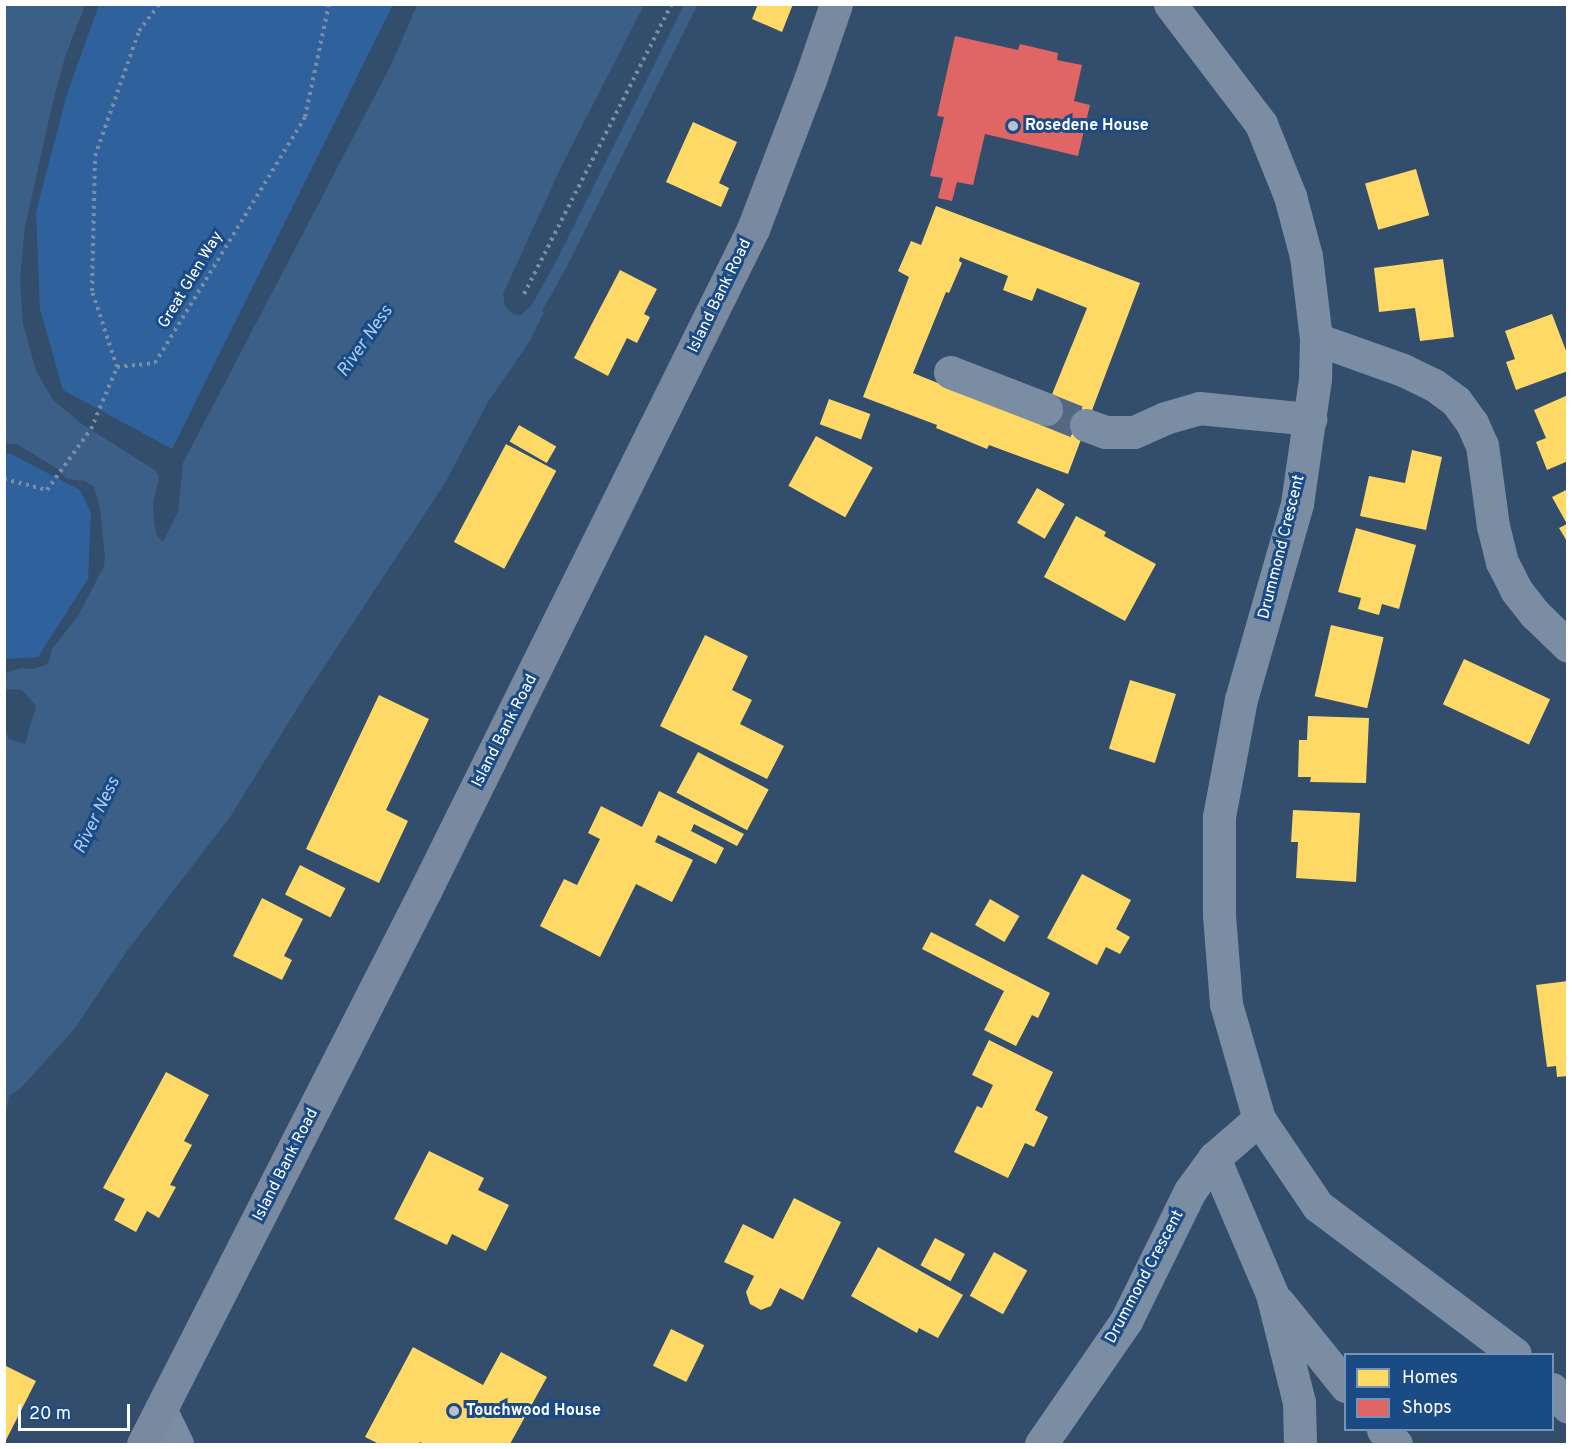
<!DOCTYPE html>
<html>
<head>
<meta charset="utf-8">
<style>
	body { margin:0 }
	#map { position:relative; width:1572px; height:1449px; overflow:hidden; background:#334d6d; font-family:Overpass,sans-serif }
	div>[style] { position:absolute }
	.green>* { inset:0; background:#2f629c }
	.water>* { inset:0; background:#3c5f88 }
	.homes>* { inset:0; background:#ffd966; transform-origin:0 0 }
	.shops>* { inset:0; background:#e06666 }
	.stream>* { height:12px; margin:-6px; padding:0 6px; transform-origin:6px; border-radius:6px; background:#3c5f88 }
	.minor-tunnel>* { height:33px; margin-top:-16.5px; transform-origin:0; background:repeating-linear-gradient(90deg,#526883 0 33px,transparent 0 49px) }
	.path>* { height:4px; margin-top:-2px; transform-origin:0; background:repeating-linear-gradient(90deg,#7a8da3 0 3px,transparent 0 7.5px) }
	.minor>* { height:33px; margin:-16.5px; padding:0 16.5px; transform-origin:16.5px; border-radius:16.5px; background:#7a8da3 }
	.major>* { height:33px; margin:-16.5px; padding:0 16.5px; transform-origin:16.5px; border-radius:16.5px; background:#7989a0 }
	.dots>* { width:16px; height:16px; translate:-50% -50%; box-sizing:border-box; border:3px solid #1b4b85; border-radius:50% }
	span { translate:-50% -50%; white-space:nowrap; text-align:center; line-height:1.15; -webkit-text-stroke:6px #1b4b85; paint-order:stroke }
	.poi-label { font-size:16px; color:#fff; font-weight:700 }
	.left { translate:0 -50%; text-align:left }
	.street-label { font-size:16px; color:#fff }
	.water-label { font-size:18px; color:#adcef3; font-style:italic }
	.frame { position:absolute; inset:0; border:6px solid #fff; pointer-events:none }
	.legend { position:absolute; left:1344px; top:1353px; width:210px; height:78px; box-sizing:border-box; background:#1b4b85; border:2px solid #7693b6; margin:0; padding:8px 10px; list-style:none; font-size:18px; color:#fff }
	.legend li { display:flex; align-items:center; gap:12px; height:30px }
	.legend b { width:30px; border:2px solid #7693b6 }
	.scale { position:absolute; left:18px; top:1404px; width:112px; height:27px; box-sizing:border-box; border:3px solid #fff; border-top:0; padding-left:8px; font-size:18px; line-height:21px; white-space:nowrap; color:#fff; -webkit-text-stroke:4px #1b4b85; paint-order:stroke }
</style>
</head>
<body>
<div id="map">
	<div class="green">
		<div style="clip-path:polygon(99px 5px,393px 5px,172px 449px,63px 390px,40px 309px,36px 212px,67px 94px)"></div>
		<div style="clip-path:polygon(9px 453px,80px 490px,91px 513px,88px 579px,38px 657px,5px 659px,4px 455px)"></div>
	</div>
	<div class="water">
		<div style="clip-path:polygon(5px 4px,85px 5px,65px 57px,51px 110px,25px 227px,20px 279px,23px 324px,36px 371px,53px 400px,82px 424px,156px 471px,159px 477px,153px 504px,154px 524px,157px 536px,163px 542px,178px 512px,183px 463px,390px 67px,417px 5px,644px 5px,562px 165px,503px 294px,505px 306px,513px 314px,521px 315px,532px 305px,544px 312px,530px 341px,488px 402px,445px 483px,303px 699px,230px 817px,127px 951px,75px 1028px,21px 1088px,9px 1096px,5px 1118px,5px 729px,9px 739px,25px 744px,36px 706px,22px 690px,5px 689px,5px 673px,21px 668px,34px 669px,48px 664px,52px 649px,78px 616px,104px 566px,105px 557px,100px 509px,94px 487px,85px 481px,67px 479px,56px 468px,17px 444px,5px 444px)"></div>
	</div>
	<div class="homes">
		<div style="clip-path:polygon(758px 4px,793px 4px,782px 32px,752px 19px)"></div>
		<div style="clip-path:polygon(693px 122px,737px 142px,719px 183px,729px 188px,721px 207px,666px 182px)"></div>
		<div style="left:1416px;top:169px;width:48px;height:53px;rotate:74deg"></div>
		<div style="clip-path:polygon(evenodd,936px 206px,1140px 283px,1068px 474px,989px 445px,987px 449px,936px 428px,937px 425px,863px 397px,909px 277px,898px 271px,911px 241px,921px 245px,936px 206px,960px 257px,1008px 276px,1003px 290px,1032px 301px,1037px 288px,1087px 308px,1040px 424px,913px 373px,946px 292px,949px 293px,962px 263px,959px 261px,960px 257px)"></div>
		<div style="clip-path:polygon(1443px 259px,1454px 337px,1420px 341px,1415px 308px,1379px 312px,1374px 268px)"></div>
		<div style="clip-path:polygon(620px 270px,657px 289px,644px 314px,650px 317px,637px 343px,627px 338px,608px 376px,574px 358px)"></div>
		<div style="clip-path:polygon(1552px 314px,1568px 356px,1568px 371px,1516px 390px,1506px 362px,1515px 359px,1505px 331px)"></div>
		<div style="clip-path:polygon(1568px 395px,1568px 461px,1547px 470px,1536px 442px,1546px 438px,1534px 410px)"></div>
		<div style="left:829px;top:399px;width:44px;height:27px;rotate:20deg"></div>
		<div style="left:519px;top:425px;width:43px;height:19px;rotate:30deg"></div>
		<div style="left:816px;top:436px;width:65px;height:57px;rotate:29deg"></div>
		<div style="left:506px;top:444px;width:57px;height:111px;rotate:28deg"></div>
		<div style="clip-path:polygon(1412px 450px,1442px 457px,1426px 530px,1360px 516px,1369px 476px,1405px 483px)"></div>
		<div style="left:1037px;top:488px;width:32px;height:40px;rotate:30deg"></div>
		<div style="clip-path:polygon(1568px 489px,1568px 543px,1559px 528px,1567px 524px,1552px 497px)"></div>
		<div style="clip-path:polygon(1076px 516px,1106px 532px,1104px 536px,1156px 564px,1125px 621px,1044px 577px)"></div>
		<div style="clip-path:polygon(1356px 528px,1416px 545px,1399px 609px,1382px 604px,1379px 615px,1358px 609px,1361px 598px,1338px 592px)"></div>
		<div style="left:1331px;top:625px;width:54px;height:73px;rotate:13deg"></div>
		<div style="clip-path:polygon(705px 635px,748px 656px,732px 690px,752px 700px,740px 724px,784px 746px,767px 779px,660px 726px)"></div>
		<div style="left:1464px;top:659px;width:95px;height:50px;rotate:25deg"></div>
		<div style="left:1130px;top:680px;width:48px;height:72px;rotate:17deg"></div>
		<div style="clip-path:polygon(379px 695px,429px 719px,386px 810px,408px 821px,379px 883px,306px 849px)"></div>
		<div style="clip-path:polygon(1308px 716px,1369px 718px,1366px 783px,1310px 782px,1311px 777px,1298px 777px,1299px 740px,1307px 740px)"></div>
		<div style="left:698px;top:752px;width:80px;height:46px;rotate:28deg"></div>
		<div style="clip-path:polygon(659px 791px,744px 834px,737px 846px,694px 824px,691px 831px,724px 848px,716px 864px,658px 835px,655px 842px,693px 860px,672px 902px,636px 884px,600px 957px,540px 926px,564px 879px,577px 885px,600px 839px,588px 833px,601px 806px,642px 827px)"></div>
		<div style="clip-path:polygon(1293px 810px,1360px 813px,1356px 882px,1296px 878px,1298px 842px,1291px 842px)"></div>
		<div style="left:300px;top:865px;width:51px;height:33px;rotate:27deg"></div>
		<div style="clip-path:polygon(1082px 874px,1131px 900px,1116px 929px,1130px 937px,1120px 954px,1106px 947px,1097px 965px,1047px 938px)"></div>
		<div style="clip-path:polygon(262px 898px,303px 919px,284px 956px,292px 960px,282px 980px,233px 956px)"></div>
		<div style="left:990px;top:899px;width:34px;height:30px;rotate:30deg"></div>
		<div style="clip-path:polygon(931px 932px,1050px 993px,1038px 1018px,1032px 1015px,1016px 1046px,984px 1030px,1004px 991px,922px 949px)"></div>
		<div style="clip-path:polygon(1568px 981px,1568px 1076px,1557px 1077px,1556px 1066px,1547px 1067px,1536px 985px)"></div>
		<div style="clip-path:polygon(989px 1040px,1053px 1072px,1035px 1110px,1048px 1117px,1034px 1147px,1025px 1143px,1008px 1178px,954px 1152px,977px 1106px,982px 1108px,993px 1085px,972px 1075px)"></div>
		<div style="clip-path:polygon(166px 1072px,209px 1095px,184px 1141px,192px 1145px,170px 1185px,176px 1187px,159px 1218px,147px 1211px,136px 1232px,114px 1220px,125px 1199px,103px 1188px)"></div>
		<div style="clip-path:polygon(429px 1151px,484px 1178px,478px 1190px,509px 1205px,486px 1251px,452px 1234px,447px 1245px,394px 1219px)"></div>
		<div style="clip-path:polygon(794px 1198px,841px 1222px,803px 1300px,780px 1288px,771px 1306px,761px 1310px,750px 1304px,746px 1292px,754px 1276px,724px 1262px,743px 1224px,773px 1239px)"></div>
		<div style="left:935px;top:1238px;width:34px;height:31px;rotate:28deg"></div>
		<div style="clip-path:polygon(878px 1247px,963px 1295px,938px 1338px,919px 1328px,917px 1333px,851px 1296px)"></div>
		<div style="left:994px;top:1252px;width:38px;height:50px;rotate:29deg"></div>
		<div style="left:671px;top:1329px;width:37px;height:41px;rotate:26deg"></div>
		<div style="clip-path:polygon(413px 1347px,483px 1385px,501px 1352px,547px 1377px,510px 1444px,424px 1444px,420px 1442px,419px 1444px,379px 1444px,365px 1437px)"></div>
		<div style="clip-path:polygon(4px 1365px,36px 1381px,4px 1444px)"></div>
	</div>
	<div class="shops">
		<div style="clip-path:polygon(955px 36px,1018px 50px,1020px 44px,1058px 53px,1057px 60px,1082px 65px,1074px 101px,1090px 105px,1078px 156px,985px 134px,973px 185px,957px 182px,952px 201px,938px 198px,943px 178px,930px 176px,944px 117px,937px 116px)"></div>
	</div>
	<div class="stream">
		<div style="left:529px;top:322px;width:65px;rotate:-60.7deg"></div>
		<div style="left:561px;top:265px;width:292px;rotate:-63.5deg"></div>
	</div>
	<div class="minor-tunnel">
		<div style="left:1046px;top:409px;width:43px;rotate:21.8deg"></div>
	</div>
	<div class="path">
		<div style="left:524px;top:294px;width:326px;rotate:-63deg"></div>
		<div style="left:117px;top:367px;width:80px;rotate:-108.2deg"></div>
		<div style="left:92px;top:291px;width:135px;rotate:-88.7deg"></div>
		<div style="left:95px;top:156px;width:133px;rotate:-70.6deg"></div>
		<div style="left:139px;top:31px;width:34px;rotate:-53deg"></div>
		<div style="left:4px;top:479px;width:44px;rotate:14.3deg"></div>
		<div style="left:47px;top:490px;width:75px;rotate:-54.2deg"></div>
		<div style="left:91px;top:429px;width:67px;rotate:-67.2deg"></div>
		<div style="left:117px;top:367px;width:38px;rotate:-6deg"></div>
		<div style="left:155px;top:363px;width:288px;rotate:-58.6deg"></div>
		<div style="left:305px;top:117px;width:116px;rotate:-78deg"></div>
	</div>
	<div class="minor">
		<div style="left:1170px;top:4px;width:151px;rotate:52.8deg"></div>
		<div style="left:1261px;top:124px;width:78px;rotate:68.1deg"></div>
		<div style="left:1290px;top:196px;width:62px;rotate:75.1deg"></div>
		<div style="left:1306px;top:256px;width:84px;rotate:83.1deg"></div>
		<div style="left:1316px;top:339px;width:40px;rotate:91.4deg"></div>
		<div style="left:1315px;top:379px;width:126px;rotate:98.2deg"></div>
		<div style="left:1297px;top:504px;width:203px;rotate:106deg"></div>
		<div style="left:1241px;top:699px;width:119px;rotate:100.6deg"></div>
		<div style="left:1219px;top:816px;width:99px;rotate:90deg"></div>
		<div style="left:1219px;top:915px;width:89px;rotate:85.5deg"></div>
		<div style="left:1226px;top:1004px;width:120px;rotate:74deg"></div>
		<div style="left:1259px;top:1119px;width:105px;rotate:55.9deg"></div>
		<div style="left:1318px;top:1206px;width:246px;rotate:36.9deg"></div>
		<div style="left:1316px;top:339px;width:92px;rotate:19.6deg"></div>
		<div style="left:1403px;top:370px;width:34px;rotate:26deg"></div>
		<div style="left:1434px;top:385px;width:27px;rotate:36deg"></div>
		<div style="left:1456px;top:401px;width:27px;rotate:54deg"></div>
		<div style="left:1472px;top:423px;width:24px;rotate:66deg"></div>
		<div style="left:1482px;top:445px;width:82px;rotate:82.3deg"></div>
		<div style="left:1493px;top:526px;width:37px;rotate:76deg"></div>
		<div style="left:1502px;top:562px;width:31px;rotate:63deg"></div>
		<div style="left:1516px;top:590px;width:31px;rotate:52deg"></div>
		<div style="left:1535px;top:614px;width:46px;rotate:44.1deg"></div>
		<div style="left:950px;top:372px;width:103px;rotate:21.1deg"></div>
		<div style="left:1086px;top:425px;width:20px;rotate:20deg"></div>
		<div style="left:1105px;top:432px;width:29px"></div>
		<div style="left:1134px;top:432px;width:34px;rotate:-24deg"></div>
		<div style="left:1165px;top:418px;width:35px;rotate:-16deg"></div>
		<div style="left:1199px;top:408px;width:112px;rotate:5.7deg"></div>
		<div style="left:1214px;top:1158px;width:148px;rotate:66.9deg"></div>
		<div style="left:1272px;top:1294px;width:111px;rotate:76deg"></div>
		<div style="left:1299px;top:1402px;width:42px;rotate:88.6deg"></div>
		<div style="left:1279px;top:1303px;width:107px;rotate:51.1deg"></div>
		<div style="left:1552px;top:1389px;width:24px;rotate:48deg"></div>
		<div style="left:161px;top:1411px;width:37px;rotate:64deg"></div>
		<div style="left:1383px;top:1430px;width:19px;rotate:47deg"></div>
		<div style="left:1041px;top:1444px;width:150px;rotate:-55.4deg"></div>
		<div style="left:1126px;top:1321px;width:145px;rotate:-63.8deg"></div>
		<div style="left:1190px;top:1191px;width:41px;rotate:-54deg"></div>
		<div style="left:1214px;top:1158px;width:60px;rotate:-40.9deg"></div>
	</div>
	<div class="major">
		<div style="left:143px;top:1444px;width:623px;rotate:-62.98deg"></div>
		<div style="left:426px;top:889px;width:737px;rotate:-63.64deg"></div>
		<div style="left:753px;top:229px;width:160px;rotate:-69.1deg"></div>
		<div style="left:810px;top:80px;width:80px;rotate:-71.1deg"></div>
	</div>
	<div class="dots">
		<div style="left:1013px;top:126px;background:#b8c1cc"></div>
		<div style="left:454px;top:1411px;background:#b8c1cc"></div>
	</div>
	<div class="poi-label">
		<span class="left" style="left:1025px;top:126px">Rosedene House</span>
		<span class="left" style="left:466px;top:1411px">Touchwood House</span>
	</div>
	<div class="street-label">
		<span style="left:191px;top:280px;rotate:-59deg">Great Glen Way</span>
		<span style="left:720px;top:296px;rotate:-64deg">Island Bank Road</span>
		<span style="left:1282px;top:547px;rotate:-76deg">Drummond Crescent</span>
		<span style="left:505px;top:731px;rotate:-63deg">Island Bank Road</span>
		<span style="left:286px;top:1165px;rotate:-63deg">Island Bank Road</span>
		<span style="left:1145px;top:1277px;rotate:-62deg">Drummond Crescent</span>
	</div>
	<div class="water-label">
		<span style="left:366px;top:342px;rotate:-55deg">River Ness</span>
		<span style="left:98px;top:816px;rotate:-64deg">River Ness</span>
	</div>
	<div class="frame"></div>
	<ul class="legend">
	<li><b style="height:16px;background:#ffd966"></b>Homes</li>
	<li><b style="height:16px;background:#e06666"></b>Shops</li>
	</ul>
	<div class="scale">20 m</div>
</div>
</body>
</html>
